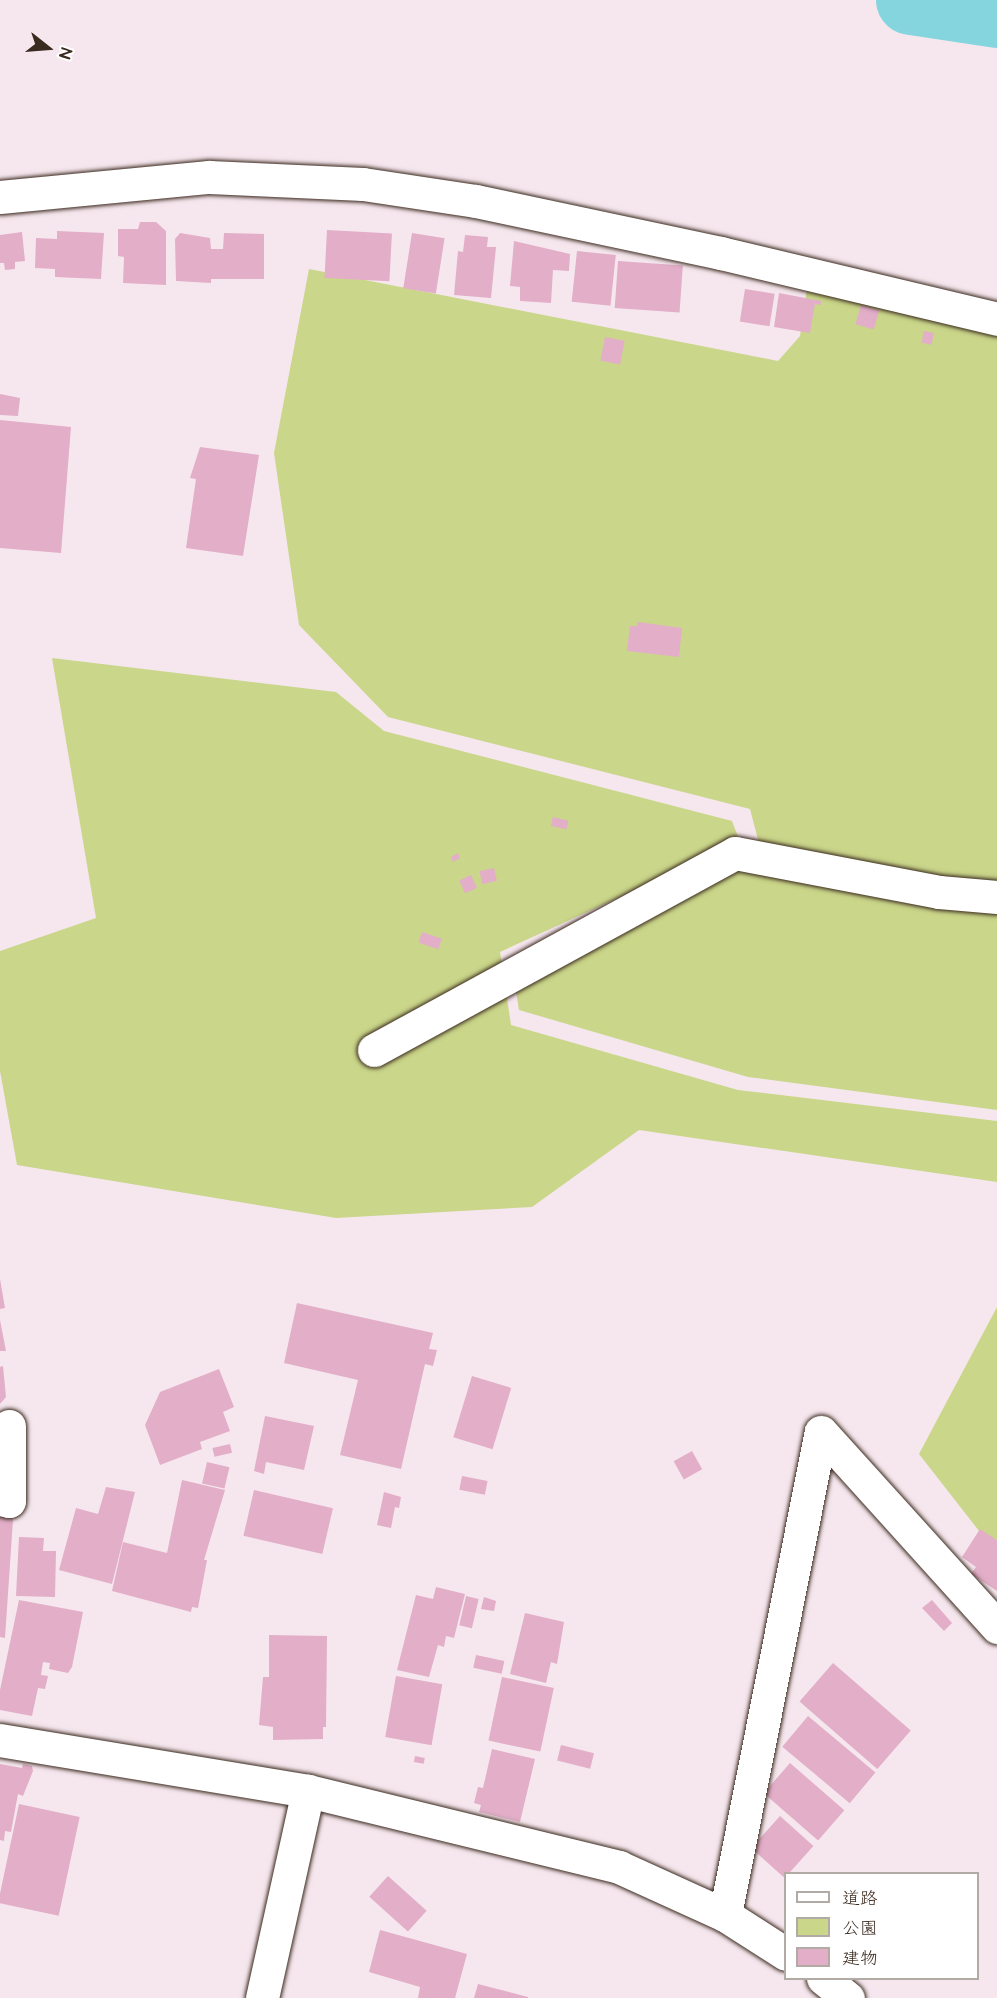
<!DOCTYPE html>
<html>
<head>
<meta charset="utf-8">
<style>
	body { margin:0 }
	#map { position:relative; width:997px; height:1998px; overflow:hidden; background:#f6e7ee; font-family:"Architects Daughter","Klee One",sans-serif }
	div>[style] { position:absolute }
	.green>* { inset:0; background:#cad68a }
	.river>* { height:70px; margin:-35px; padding:0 35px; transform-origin:35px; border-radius:35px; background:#84d5dd }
	.building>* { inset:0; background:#e2aec8; transform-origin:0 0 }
	.roads { filter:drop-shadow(0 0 2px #3b2a1e) drop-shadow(0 0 2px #3b2a1e) }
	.street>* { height:33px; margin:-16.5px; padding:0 16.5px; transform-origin:16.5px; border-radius:16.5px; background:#fff }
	span { translate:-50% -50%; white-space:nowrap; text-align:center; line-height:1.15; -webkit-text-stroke:4.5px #fff; paint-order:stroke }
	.legend { position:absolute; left:784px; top:1872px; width:195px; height:108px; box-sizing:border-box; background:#fff; border:2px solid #b1aaa5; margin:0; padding:8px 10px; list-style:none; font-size:18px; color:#3b2a1e }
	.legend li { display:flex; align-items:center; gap:12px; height:30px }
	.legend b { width:30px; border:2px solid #b1aaa5 }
	.north { position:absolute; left:18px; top:18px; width:60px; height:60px; -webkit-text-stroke:4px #fff; paint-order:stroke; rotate:107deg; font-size:16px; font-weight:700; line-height:24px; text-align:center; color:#3b2a1e }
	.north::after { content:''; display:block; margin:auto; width:21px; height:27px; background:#3b2a1e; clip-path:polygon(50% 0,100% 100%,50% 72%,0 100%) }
</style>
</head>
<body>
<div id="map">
	<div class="green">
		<div style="clip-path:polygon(309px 269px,778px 361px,800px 336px,807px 288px,997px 335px,997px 1110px,748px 1077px,519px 1010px,512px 967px,761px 851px,750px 809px,388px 717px,299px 625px,274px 453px)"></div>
		<div style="clip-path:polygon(52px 658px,336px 692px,384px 731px,732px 821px,740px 842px,500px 952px,511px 1025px,738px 1090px,997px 1121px,997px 1182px,639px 1130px,532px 1207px,336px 1218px,17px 1165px,0 1071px,0 951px,96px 918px)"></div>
		<div style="clip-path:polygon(997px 1307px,997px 1554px,919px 1454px)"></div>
	</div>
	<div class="river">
		<div style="left:911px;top:0;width:87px;rotate:8.6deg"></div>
	</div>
	<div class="building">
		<div style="clip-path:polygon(140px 222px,156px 222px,166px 231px,166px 285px,123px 283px,124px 257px,118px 256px,118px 229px,138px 229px)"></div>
		<div style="left:327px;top:230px;width:65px;height:48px;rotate:3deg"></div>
		<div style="clip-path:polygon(57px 231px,104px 233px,101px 279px,55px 277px,55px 269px,35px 268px,36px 238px,57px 239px)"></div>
		<div style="clip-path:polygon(22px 232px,25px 261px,15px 262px,15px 269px,5px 270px,4px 263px,0 263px,0 235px)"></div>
		<div style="clip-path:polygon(180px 233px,210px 238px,211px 249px,223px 249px,224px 233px,264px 234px,264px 279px,211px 279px,211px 283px,176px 281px,175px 239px)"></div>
		<div style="left:412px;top:233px;width:33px;height:56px;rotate:9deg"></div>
		<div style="clip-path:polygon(465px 235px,488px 237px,487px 247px,496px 247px,491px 298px,454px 295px,458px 251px,463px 252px)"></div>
		<div style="clip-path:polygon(514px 241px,570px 254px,569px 271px,553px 270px,551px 303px,520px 301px,520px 287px,510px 286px)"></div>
		<div style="left:577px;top:251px;width:39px;height:51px;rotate:6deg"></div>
		<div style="left:618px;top:261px;width:65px;height:47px;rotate:4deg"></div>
		<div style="left:745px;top:289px;width:30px;height:33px;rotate:9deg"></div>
		<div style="clip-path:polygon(779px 293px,821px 301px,821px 305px,815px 304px,810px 333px,774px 327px)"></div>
		<div style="left:861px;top:305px;width:19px;height:20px;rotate:16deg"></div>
		<div style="left:924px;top:331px;width:10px;height:12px;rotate:11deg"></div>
		<div style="left:605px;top:337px;width:20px;height:24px;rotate:11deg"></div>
		<div style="clip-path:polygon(0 394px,20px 398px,18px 416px,0 415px)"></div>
		<div style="clip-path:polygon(0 420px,71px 427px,61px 553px,0 548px)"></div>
		<div style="clip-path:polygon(200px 447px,259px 455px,243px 556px,186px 548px,196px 479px,190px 478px)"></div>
		<div style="clip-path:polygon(638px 622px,682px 628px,679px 657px,627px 651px,630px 626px,637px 626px)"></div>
		<div style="left:553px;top:817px;width:16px;height:9px;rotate:14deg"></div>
		<div style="clip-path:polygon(458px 853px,460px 858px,453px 862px,451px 857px)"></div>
		<div style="left:494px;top:868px;width:13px;height:15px;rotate:77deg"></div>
		<div style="left:471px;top:875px;width:14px;height:13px;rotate:65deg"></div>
		<div style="left:422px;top:932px;width:21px;height:11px;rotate:19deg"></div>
		<div style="clip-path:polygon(0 1279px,5px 1308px,0 1309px)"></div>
		<div style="clip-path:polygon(297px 1303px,433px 1333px,429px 1349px,437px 1350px,433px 1366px,425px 1364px,401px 1469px,340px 1455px,358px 1380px,284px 1363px)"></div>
		<div style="clip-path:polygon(0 1320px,6px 1351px,0 1351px)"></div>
		<div style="clip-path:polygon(3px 1366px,6px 1397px,0 1404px,0 1367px)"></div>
		<div style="clip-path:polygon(219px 1369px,234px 1407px,223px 1412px,230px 1431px,200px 1442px,202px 1449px,160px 1465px,145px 1425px,160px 1392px)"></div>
		<div style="left:472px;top:1376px;width:41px;height:64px;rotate:17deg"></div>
		<div style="clip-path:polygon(265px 1416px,314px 1426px,304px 1470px,266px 1462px,264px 1474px,254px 1471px)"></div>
		<div style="left:230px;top:1444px;width:9px;height:18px;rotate:77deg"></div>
		<div style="left:692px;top:1451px;width:21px;height:21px;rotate:61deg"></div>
		<div style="left:207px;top:1462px;width:23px;height:22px;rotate:13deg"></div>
		<div style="left:462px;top:1476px;width:26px;height:14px;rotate:11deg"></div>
		<div style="clip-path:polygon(182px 1480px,225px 1490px,204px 1560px,207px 1560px,198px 1608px,192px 1607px,191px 1612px,112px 1591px,123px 1542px,167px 1553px)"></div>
		<div style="clip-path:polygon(106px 1487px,135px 1492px,112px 1584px,59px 1570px,76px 1508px,98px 1514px)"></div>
		<div style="left:254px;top:1490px;width:81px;height:47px;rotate:13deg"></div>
		<div style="clip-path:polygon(384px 1492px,401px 1497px,399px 1508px,395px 1507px,391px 1528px,377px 1525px)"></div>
		<div style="clip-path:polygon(0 1504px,14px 1505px,5px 1638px,0 1637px)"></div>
		<div style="clip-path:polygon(980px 1529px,997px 1540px,997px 1591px,971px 1574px,976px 1567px,962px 1557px)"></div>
		<div style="clip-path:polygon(19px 1537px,44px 1538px,43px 1551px,56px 1551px,55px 1597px,16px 1596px)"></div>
		<div style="clip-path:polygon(436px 1587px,465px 1594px,454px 1638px,446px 1636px,444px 1647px,438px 1645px,429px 1677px,397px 1670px,416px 1595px,433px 1599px)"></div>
		<div style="left:466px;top:1596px;width:13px;height:30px;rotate:13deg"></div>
		<div style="clip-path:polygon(484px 1597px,496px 1601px,494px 1611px,481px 1609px)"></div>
		<div style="clip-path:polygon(19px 1600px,83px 1612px,72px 1667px,68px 1673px,49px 1669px,50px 1663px,43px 1662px,41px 1675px,48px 1676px,45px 1689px,38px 1688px,32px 1716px,0 1710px,0 1690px)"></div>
		<div style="clip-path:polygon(932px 1600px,952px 1623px,944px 1631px,922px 1608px)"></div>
		<div style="clip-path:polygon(525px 1613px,564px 1622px,557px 1664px,551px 1662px,546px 1683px,510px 1674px)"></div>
		<div style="clip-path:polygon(269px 1635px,327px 1636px,326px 1727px,323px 1727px,323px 1739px,273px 1740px,273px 1727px,259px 1725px,263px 1677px,269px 1677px)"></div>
		<div style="left:476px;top:1655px;width:29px;height:13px;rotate:12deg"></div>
		<div style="left:833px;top:1663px;width:103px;height:51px;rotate:41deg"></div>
		<div style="left:396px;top:1676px;width:47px;height:62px;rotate:10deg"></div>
		<div style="left:502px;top:1677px;width:53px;height:65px;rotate:12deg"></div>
		<div style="left:808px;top:1716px;width:88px;height:40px;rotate:40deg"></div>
		<div style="left:561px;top:1745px;width:34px;height:16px;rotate:14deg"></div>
		<div style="clip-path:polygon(492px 1749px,535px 1759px,520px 1822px,479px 1812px,481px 1805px,474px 1803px,478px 1787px,483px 1788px)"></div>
		<div style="left:415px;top:1756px;width:10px;height:6px;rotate:11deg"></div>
		<div style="left:790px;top:1763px;width:72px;height:40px;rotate:41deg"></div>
		<div style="clip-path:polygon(0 1764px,22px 1768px,23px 1764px,32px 1766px,33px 1771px,23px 1796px,18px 1794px,11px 1832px,5px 1831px,4px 1841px,0 1840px)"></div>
		<div style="left:19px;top:1804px;width:62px;height:101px;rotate:12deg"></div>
		<div style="left:780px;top:1816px;width:45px;height:43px;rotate:42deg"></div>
		<div style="left:388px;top:1876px;width:52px;height:28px;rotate:42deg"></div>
		<div style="clip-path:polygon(380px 1930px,467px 1954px,455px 1998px,418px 1998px,420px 1987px,369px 1972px)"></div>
		<div style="clip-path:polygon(478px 1984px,528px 1997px,528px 1998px,474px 1998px)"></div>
	</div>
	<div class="roads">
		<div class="street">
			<div style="left:0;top:197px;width:210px;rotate:-5.5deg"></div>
			<div style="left:209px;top:177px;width:154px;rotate:2.6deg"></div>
			<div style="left:363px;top:184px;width:114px;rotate:8.6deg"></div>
			<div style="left:476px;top:201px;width:250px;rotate:12deg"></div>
			<div style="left:721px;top:253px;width:284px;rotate:13.4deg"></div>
			<div style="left:374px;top:1050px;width:411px;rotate:-28.6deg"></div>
			<div style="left:735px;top:853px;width:208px;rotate:10.8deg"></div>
			<div style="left:939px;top:892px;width:58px;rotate:4.9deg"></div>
			<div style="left:0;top:1499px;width:9px;rotate:13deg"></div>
			<div style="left:9px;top:1501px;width:75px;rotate:-90deg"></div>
			<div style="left:0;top:1740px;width:312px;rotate:9.4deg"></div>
			<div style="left:308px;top:1791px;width:320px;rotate:13.7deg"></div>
			<div style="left:619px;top:1867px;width:116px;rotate:24.4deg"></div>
			<div style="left:725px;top:1915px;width:72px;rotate:32.6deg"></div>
			<div style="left:725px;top:1915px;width:492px;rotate:-78.8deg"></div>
			<div style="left:821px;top:1432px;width:263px;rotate:47.9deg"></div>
			<div style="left:823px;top:1978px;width:32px;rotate:39deg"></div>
			<div style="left:262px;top:1998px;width:212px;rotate:-77.5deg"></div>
		</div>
	</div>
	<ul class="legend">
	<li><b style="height:8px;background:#fff"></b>道路</li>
	<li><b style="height:16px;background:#cad68a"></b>公園</li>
	<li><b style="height:16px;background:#e2aec8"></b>建物</li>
	</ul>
	<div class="north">N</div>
</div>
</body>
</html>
